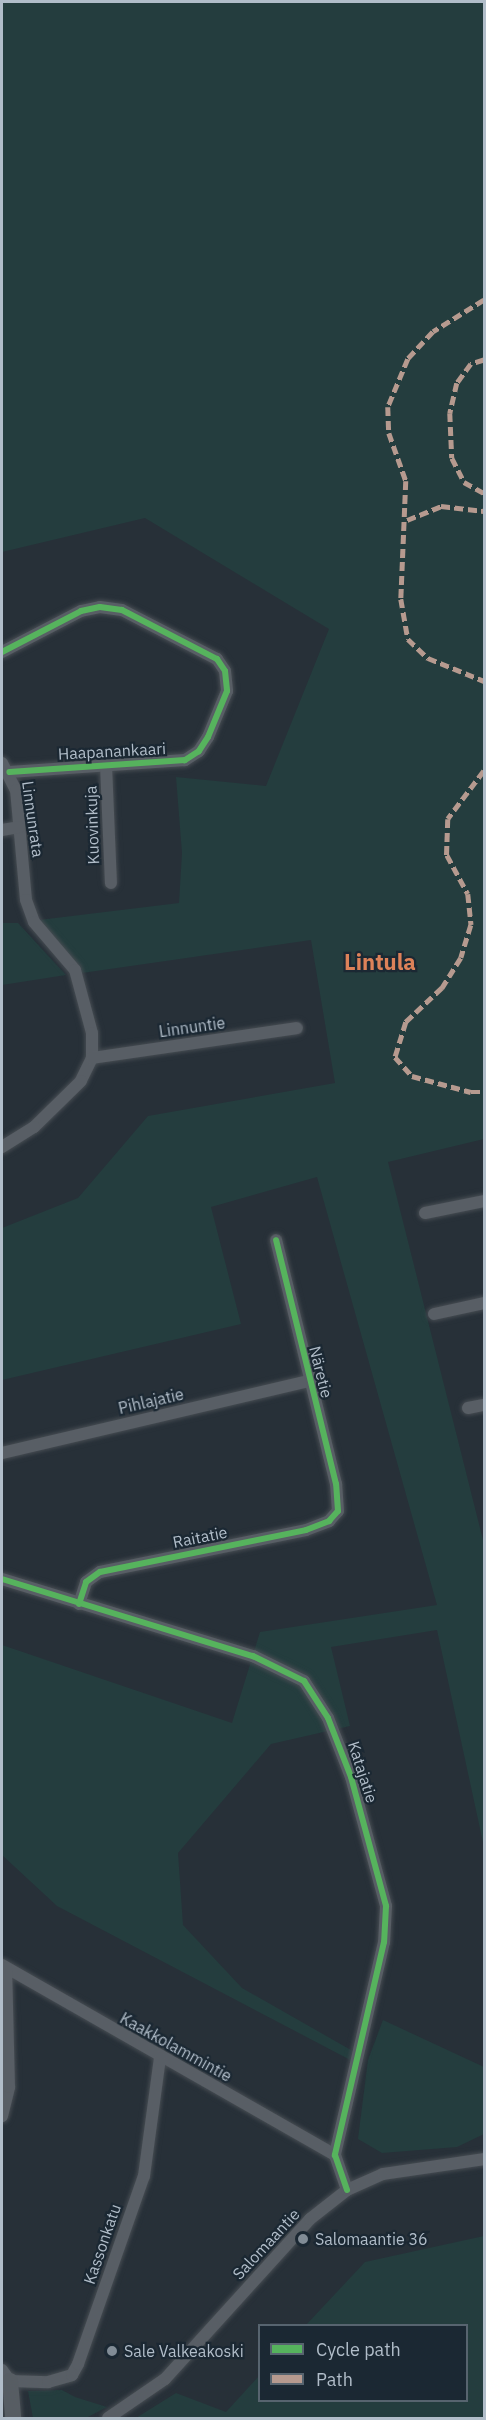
<!DOCTYPE html>
<html>
<head>
<meta charset="utf-8">
<style>
	body { margin:0 }
	#map { position:relative; width:486px; height:2420px; overflow:hidden; background:#273038; font-family:"IBM Plex Sans",sans-serif }
	div>[style] { position:absolute }
	.green>* { inset:0; background:#243d3e }
	.roads { filter:drop-shadow(0 0 2px #464c52) drop-shadow(0 0 2px #464c52) }
	.street>* { height:12px; margin:-6px; padding:0 6px; transform-origin:6px; border-radius:6px; background:#585e65 }
	.secondary>* { height:16px; margin:-8px; padding:0 8px; transform-origin:8px; border-radius:8px; background:#575d63 }
	.quiet>* { height:4.5px; margin-top:-2.25px; transform-origin:0; background:repeating-linear-gradient(90deg,#b69a8f 0 9px,transparent 0 13.5px) }
	.cycleway>* { height:6px; margin:-3px; padding:0 3px; transform-origin:3px; border-radius:3px; background:#56b35d }
	.dots>* { width:16px; height:16px; translate:-50% -50%; box-sizing:border-box; border:3px solid #1b2833; border-radius:50% }
	span { translate:-50% -50%; white-space:nowrap; text-align:center; line-height:1.15; -webkit-text-stroke:4.5px #1b2833; paint-order:stroke }
	.street-label { font-size:16px; color:#b1bdc9 }
	.poi-label { font-size:16px; color:#b1bdc9 }
	.left { translate:0 -50%; text-align:left }
	.district-label { font-size:22px; color:#dd8259; font-weight:700 }
	.frame { position:absolute; inset:0; border:3px solid #b1bdc9; pointer-events:none }
	.legend { position:absolute; left:258px; top:2324px; width:210px; height:78px; box-sizing:border-box; background:#1b2833; border:2px solid #57646f; margin:0; padding:8px 10px; list-style:none; font-size:18px; color:#b1bdc9 }
	.legend li { display:flex; align-items:center; gap:12px; height:30px }
	.legend b { width:30px; border:2px solid #57646f }
</style>
</head>
<body>
<div id="map">
	<div class="green">
		<div style="clip-path:polygon(2px 2px,484px 2px,484px 1139px,388px 1162px,484px 1544px,484px 1847px,437px 1630px,331px 1647px,350px 1726px,271px 1744px,178px 1853px,183px 1925px,242px 1988px,358px 2054px,356px 2063px,57px 1906px,2px 1855px,2px 1645px,232px 1723px,260px 1632px,437px 1605px,317px 1177px,211px 1207px,241px 1324px,2px 1380px,2px 1228px,78px 1198px,148px 1116px,335px 1083px,311px 940px,82px 973px,39px 920px,179px 903px,182px 853px,176px 777px,266px 786px,329px 629px,145px 518px,2px 552px)"></div>
		<div style="clip-path:polygon(2px 923px,18px 923px,66px 975px,2px 985px)"></div>
		<div style="clip-path:polygon(383px 2020px,484px 2067px,484px 2134px,457px 2147px,382px 2153px,358px 2139px,368px 2060px)"></div>
		<div style="clip-path:polygon(484px 2236px,484px 2418px,136px 2418px,176px 2393px,226px 2412px,259px 2376px,260px 2400px,466px 2400px,466px 2326px,306px 2325px,365px 2262px)"></div>
		<div style="clip-path:polygon(62px 2390px,75px 2397px,107px 2407px,86px 2418px,33px 2418px,28px 2391px)"></div>
	</div>
	<div class="roads">
		<div class="street">
			<div style="left:2px;top:652px;width:89px;rotate:-27.4deg"></div>
			<div style="left:81px;top:611px;width:19px;rotate:-12deg"></div>
			<div style="left:100px;top:607px;width:22px;rotate:8deg"></div>
			<div style="left:122px;top:610px;width:107px;rotate:27.3deg"></div>
			<div style="left:217px;top:659px;width:14px;rotate:56deg"></div>
			<div style="left:225px;top:671px;width:20px;rotate:84deg"></div>
			<div style="left:227px;top:691px;width:50px;rotate:112.4deg"></div>
			<div style="left:208px;top:737px;width:17px;rotate:123deg"></div>
			<div style="left:199px;top:751px;width:17px;rotate:147deg"></div>
			<div style="left:185px;top:760px;width:176px;rotate:176.1deg"></div>
			<div style="left:2px;top:763px;width:30px;rotate:63deg"></div>
			<div style="left:16px;top:790px;width:110px;rotate:84.8deg"></div>
			<div style="left:26px;top:900px;width:23px;rotate:70deg"></div>
			<div style="left:34px;top:922px;width:63px;rotate:49.5deg"></div>
			<div style="left:75px;top:970px;width:65px;rotate:74.9deg"></div>
			<div style="left:92px;top:1033px;width:25px;rotate:90deg"></div>
			<div style="left:92px;top:1058px;width:25px;rotate:116deg"></div>
			<div style="left:81px;top:1081px;width:66px;rotate:135.6deg"></div>
			<div style="left:34px;top:1127px;width:38px;rotate:148deg"></div>
			<div style="left:106px;top:765px;width:118px;rotate:87.6deg"></div>
			<div style="left:2px;top:830px;width:17px;rotate:-10deg"></div>
			<div style="left:92px;top:1058px;width:207px;rotate:-8.3deg"></div>
			<div style="left:425px;top:1213px;width:60px;rotate:-11.5deg"></div>
			<div style="left:434px;top:1314px;width:51px;rotate:-12.4deg"></div>
			<div style="left:468px;top:1408px;width:16px;rotate:-11deg"></div>
			<div style="left:2px;top:1453px;width:315px;rotate:-13.2deg"></div>
			<div style="left:2px;top:1579px;width:263px;rotate:17.1deg"></div>
			<div style="left:253px;top:1656px;width:57px;rotate:26.1deg"></div>
			<div style="left:304px;top:1681px;width:44px;rotate:57deg"></div>
			<div style="left:328px;top:1718px;width:63px;rotate:68.7deg"></div>
			<div style="left:351px;top:1777px;width:134px;rotate:74.8deg"></div>
			<div style="left:386px;top:1906px;width:36px;rotate:93deg"></div>
			<div style="left:384px;top:1942px;width:219px;rotate:103deg"></div>
			<div style="left:335px;top:2155px;width:37px;rotate:71deg"></div>
			<div style="left:79px;top:1604px;width:23px;rotate:-72deg"></div>
			<div style="left:86px;top:1582px;width:17px;rotate:-36deg"></div>
			<div style="left:100px;top:1572px;width:210px;rotate:-11.5deg"></div>
			<div style="left:306px;top:1530px;width:25px;rotate:-21deg"></div>
			<div style="left:329px;top:1521px;width:13px;rotate:-48deg"></div>
			<div style="left:338px;top:1511px;width:27px;rotate:-94deg"></div>
			<div style="left:336px;top:1484px;width:251px;rotate:-103.8deg"></div>
			<div style="left:2px;top:1965px;width:383px;rotate:29.7deg"></div>
			<div style="left:2px;top:2116px;width:30px;rotate:-76deg"></div>
			<div style="left:9px;top:2087px;width:119px;rotate:-91.4deg"></div>
			<div style="left:2px;top:2370px;width:14px;rotate:54deg"></div>
			<div style="left:10px;top:2381px;width:38px;rotate:2deg"></div>
			<div style="left:48px;top:2382px;width:25px;rotate:-16deg"></div>
			<div style="left:72px;top:2375px;width:13px;rotate:-61deg"></div>
			<div style="left:78px;top:2364px;width:199px;rotate:-70.7deg"></div>
			<div style="left:144px;top:2176px;width:119px;rotate:-82.3deg"></div>
			<div style="left:108px;top:2418px;width:69px;rotate:-34.4deg"></div>
			<div style="left:165px;top:2379px;width:216px;rotate:-47.8deg"></div>
			<div style="left:310px;top:2219px;width:47px;rotate:-38.1deg"></div>
			<div style="left:347px;top:2190px;width:39px;rotate:-24deg"></div>
			<div style="left:383px;top:2174px;width:102px;rotate:-8.4deg"></div>
		</div>
		<div class="secondary">
			<div style="left:10px;top:2381px;width:37px;rotate:85deg"></div>
		</div>
	</div>
	<div class="quiet">
		<div style="left:484px;top:300px;width:60px;rotate:147.9deg"></div>
		<div style="left:433px;top:332px;width:37px;rotate:133deg"></div>
		<div style="left:408px;top:359px;width:52px;rotate:112.6deg"></div>
		<div style="left:388px;top:407px;width:26px;rotate:88deg"></div>
		<div style="left:389px;top:433px;width:51px;rotate:70.5deg"></div>
		<div style="left:406px;top:481px;width:118px;rotate:92.4deg"></div>
		<div style="left:401px;top:599px;width:41px;rotate:80.1deg"></div>
		<div style="left:408px;top:639px;width:28px;rotate:44deg"></div>
		<div style="left:428px;top:658px;width:61px;rotate:22.3deg"></div>
		<div style="left:484px;top:360px;width:14px;rotate:163deg"></div>
		<div style="left:471px;top:364px;width:24px;rotate:126deg"></div>
		<div style="left:457px;top:383px;width:31px;rotate:103deg"></div>
		<div style="left:450px;top:413px;width:45px;rotate:87.5deg"></div>
		<div style="left:452px;top:458px;width:27px;rotate:63deg"></div>
		<div style="left:464px;top:482px;width:23px;rotate:29deg"></div>
		<div style="left:407px;top:520px;width:37px;rotate:-22deg"></div>
		<div style="left:441px;top:506px;width:43px;rotate:6.6deg"></div>
		<div style="left:484px;top:771px;width:60px;rotate:126.9deg"></div>
		<div style="left:448px;top:819px;width:36px;rotate:92deg"></div>
		<div style="left:447px;top:855px;width:44px;rotate:61.7deg"></div>
		<div style="left:468px;top:894px;width:31px;rotate:84deg"></div>
		<div style="left:471px;top:925px;width:34px;rotate:107deg"></div>
		<div style="left:461px;top:958px;width:36px;rotate:122deg"></div>
		<div style="left:442px;top:988px;width:50px;rotate:136.6deg"></div>
		<div style="left:406px;top:1022px;width:37px;rotate:107deg"></div>
		<div style="left:395px;top:1057px;width:25px;rotate:48deg"></div>
		<div style="left:412px;top:1076px;width:61px;rotate:15.2deg"></div>
		<div style="left:471px;top:1092px;width:13px"></div>
	</div>
	<div class="cycleway">
		<div style="left:2px;top:652px;width:89px;rotate:-27.4deg"></div>
		<div style="left:81px;top:611px;width:19px;rotate:-12deg"></div>
		<div style="left:100px;top:607px;width:22px;rotate:8deg"></div>
		<div style="left:122px;top:610px;width:107px;rotate:27.3deg"></div>
		<div style="left:217px;top:659px;width:14px;rotate:56deg"></div>
		<div style="left:225px;top:671px;width:20px;rotate:84deg"></div>
		<div style="left:227px;top:691px;width:50px;rotate:112.4deg"></div>
		<div style="left:208px;top:737px;width:17px;rotate:123deg"></div>
		<div style="left:199px;top:751px;width:17px;rotate:147deg"></div>
		<div style="left:185px;top:760px;width:176px;rotate:176.1deg"></div>
		<div style="left:2px;top:1579px;width:263px;rotate:17.1deg"></div>
		<div style="left:253px;top:1656px;width:57px;rotate:26.1deg"></div>
		<div style="left:304px;top:1681px;width:44px;rotate:57deg"></div>
		<div style="left:328px;top:1718px;width:63px;rotate:68.7deg"></div>
		<div style="left:351px;top:1777px;width:134px;rotate:74.8deg"></div>
		<div style="left:386px;top:1906px;width:36px;rotate:93deg"></div>
		<div style="left:384px;top:1942px;width:219px;rotate:103deg"></div>
		<div style="left:335px;top:2155px;width:37px;rotate:71deg"></div>
		<div style="left:79px;top:1604px;width:23px;rotate:-72deg"></div>
		<div style="left:86px;top:1582px;width:17px;rotate:-36deg"></div>
		<div style="left:100px;top:1572px;width:210px;rotate:-11.5deg"></div>
		<div style="left:306px;top:1530px;width:25px;rotate:-21deg"></div>
		<div style="left:329px;top:1521px;width:13px;rotate:-48deg"></div>
		<div style="left:338px;top:1511px;width:27px;rotate:-94deg"></div>
		<div style="left:336px;top:1484px;width:251px;rotate:-103.8deg"></div>
	</div>
	<div class="dots">
		<div style="left:303px;top:2239px;background:#818c96"></div>
		<div style="left:112px;top:2351px;background:#818c96"></div>
	</div>
	<div class="street-label">
		<span style="left:112px;top:751px;rotate:-3deg">Haapanankaari</span>
		<span style="left:33px;top:819px;rotate:82deg">Linnunrata</span>
		<span style="left:92px;top:825px;rotate:-92deg">Kuovinkuja</span>
		<span style="left:192px;top:1027px;rotate:-8deg">Linnuntie</span>
		<span style="left:321px;top:1372px;rotate:76deg">Näretie</span>
		<span style="left:151px;top:1401px;rotate:-13deg">Pihlajatie</span>
		<span style="left:200px;top:1537px;rotate:-11deg">Raitatie</span>
		<span style="left:363px;top:1772px;rotate:72deg">Katajatie</span>
		<span style="left:176px;top:2047px;rotate:29deg">Kaakkolammintie</span>
		<span style="left:102px;top:2244px;rotate:-71deg">Kassonkatu</span>
		<span style="left:266px;top:2244px;rotate:-47deg">Salomaantie</span>
	</div>
	<div class="poi-label">
		<span class="left" style="left:315px;top:2239px">Salomaantie 36</span>
		<span class="left" style="left:124px;top:2351px">Sale Valkeakoski</span>
	</div>
	<div class="district-label">
		<span style="left:380px;top:962px">Lintula</span>
	</div>
	<div class="frame"></div>
	<ul class="legend">
	<li><b style="height:8px;background:#56b35d"></b>Cycle path</li>
	<li><b style="height:8px;background:#b69a8f"></b>Path</li>
	</ul>
</div>
</body>
</html>
